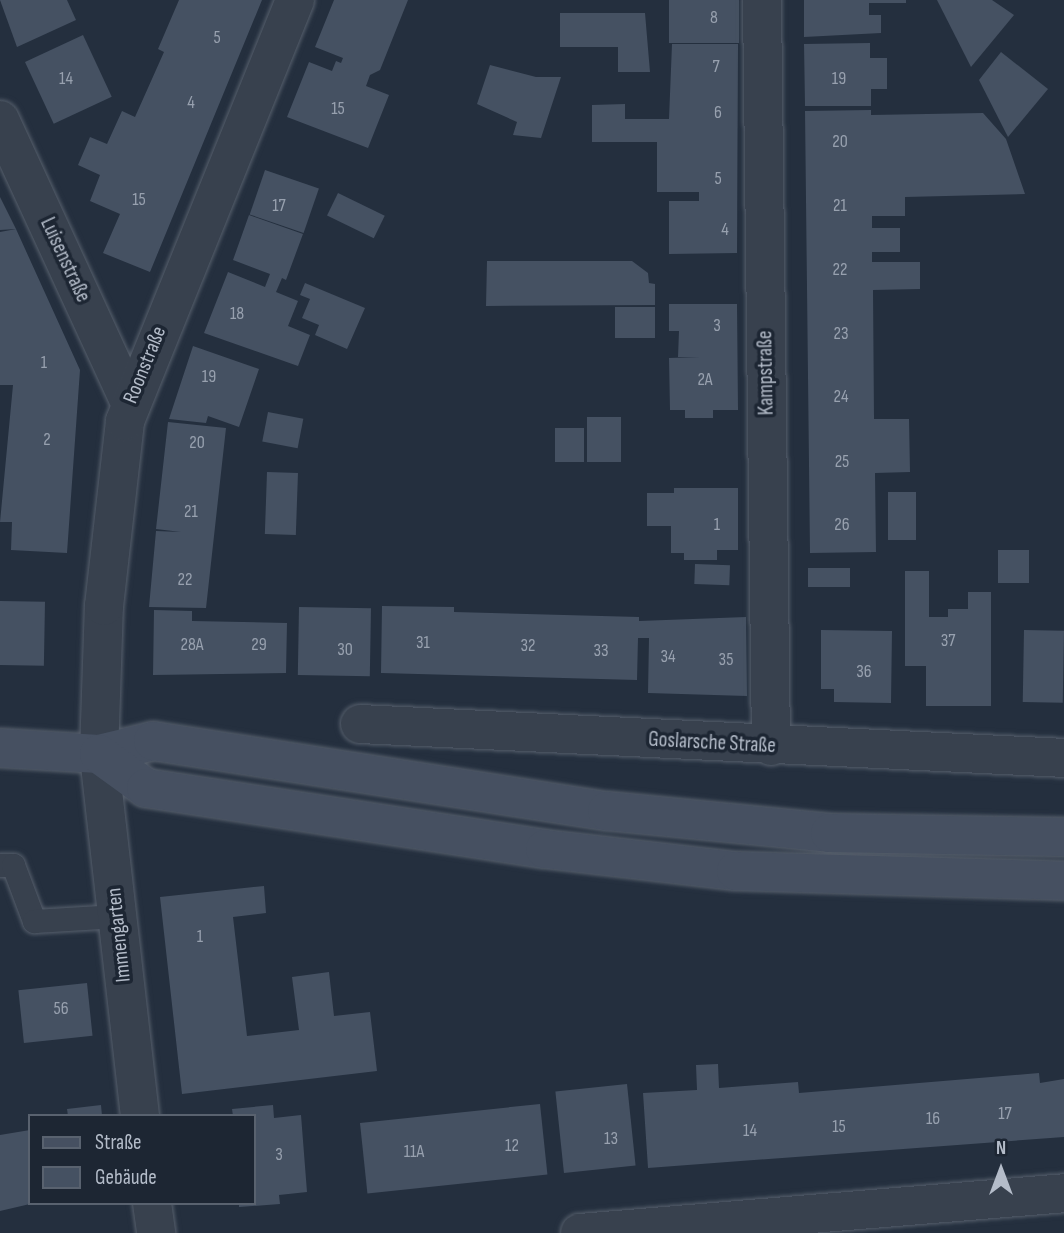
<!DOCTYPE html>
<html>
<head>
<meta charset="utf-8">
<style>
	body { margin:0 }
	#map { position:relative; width:1064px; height:1233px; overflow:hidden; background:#242f3e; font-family:"Sofia Sans Condensed",sans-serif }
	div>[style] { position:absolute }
	.building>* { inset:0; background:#455162; transform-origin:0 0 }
	.roads { filter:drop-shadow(0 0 2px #565f6c) drop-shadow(0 0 2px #565f6c) }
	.service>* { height:23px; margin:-11.5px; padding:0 11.5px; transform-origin:11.5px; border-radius:11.5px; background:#38414e }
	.minor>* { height:38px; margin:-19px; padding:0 19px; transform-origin:19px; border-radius:19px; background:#38414e }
	.tertiary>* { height:38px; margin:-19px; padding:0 19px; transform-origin:19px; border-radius:19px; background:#38414e }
	.secondary>* { height:38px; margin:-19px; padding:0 19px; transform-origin:19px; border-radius:19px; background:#465061 }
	span { translate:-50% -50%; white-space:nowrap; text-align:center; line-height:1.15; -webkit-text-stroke:7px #1d2633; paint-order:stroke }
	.number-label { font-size:18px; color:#98a1af }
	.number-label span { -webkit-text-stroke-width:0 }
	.street-label { font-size:21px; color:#b4bcc9 }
	.legend { position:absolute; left:28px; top:1114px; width:228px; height:91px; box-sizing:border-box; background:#1d2633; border:2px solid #59626f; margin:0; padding:9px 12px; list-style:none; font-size:21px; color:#b4bcc9 }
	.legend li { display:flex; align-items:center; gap:14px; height:35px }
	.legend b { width:35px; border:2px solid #59626f }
	.north { position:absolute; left:966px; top:1135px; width:70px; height:70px; -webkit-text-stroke:5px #1d2633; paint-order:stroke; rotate:0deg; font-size:19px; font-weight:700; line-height:28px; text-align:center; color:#b4bcc9 }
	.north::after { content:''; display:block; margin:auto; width:24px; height:32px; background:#b4bcc9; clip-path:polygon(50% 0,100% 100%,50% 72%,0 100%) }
</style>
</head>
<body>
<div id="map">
	<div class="building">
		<div style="clip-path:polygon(0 0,67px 0,76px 20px,17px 47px)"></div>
		<div style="clip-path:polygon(179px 0,262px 0,150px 272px,103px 253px,120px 214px,90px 201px,100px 175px,78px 165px,90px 137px,107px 144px,122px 111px,135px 117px,164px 52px,158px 49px)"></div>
		<div style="clip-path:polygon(334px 0,408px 0,380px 70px,370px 75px,366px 86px,389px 95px,368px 148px,287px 117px,309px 62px,332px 71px,336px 61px,341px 63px,343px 58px,315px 47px)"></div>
		<div style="left:669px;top:0;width:70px;height:43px"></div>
		<div style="clip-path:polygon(804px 0,906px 0,906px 3px,869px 3px,869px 15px,881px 15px,881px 33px,804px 37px)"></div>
		<div style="clip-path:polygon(937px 0,992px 0,1014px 15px,971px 67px)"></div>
		<div style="clip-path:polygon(560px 13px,645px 13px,650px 72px,618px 72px,618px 47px,560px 47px)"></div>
		<div style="left:83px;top:35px;width:68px;height:64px;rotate:65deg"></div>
		<div style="clip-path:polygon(870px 43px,870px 58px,887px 58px,887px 89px,871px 89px,871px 106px,805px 106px,804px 44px)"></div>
		<div style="clip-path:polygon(672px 44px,738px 44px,737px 253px,669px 254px,669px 201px,699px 201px,699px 192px,657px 192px,657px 142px,592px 142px,592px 105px,625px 104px,625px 119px,669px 119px)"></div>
		<div style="clip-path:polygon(1001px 52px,1048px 89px,1008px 137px,979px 80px)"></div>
		<div style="clip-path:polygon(490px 65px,536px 77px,561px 77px,541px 138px,513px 135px,517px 122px,477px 104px)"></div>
		<div style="clip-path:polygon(871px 110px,871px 115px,983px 113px,1006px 139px,1025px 194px,905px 197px,905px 216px,872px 216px,872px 228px,900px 228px,900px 252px,872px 252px,872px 262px,920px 262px,920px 289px,873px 290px,874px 419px,909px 419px,910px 472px,875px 473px,876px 552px,810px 553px,805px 111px)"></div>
		<div style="left:265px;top:170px;width:57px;height:47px;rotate:19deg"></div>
		<div style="left:338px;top:193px;width:52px;height:25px;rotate:26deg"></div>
		<div style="clip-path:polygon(0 197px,16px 229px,0 230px)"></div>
		<div style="clip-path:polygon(249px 215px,303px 234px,286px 280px,282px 278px,276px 292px,298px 301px,288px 326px,310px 335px,298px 366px,204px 333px,228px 272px,265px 287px,270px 274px,233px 260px)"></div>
		<div style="clip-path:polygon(16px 229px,80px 370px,67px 553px,11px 550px,12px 522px,0 522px,13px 385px,0 385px,0 232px)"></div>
		<div style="clip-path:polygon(487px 261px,632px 261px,648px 273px,649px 283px,655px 284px,655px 305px,486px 306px)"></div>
		<div style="clip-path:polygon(305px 283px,365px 308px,347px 349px,315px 335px,319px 325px,302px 318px,310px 299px,300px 295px)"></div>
		<div style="clip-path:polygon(669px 304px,737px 304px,738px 410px,713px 410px,713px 418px,685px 418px,685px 410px,670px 410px,669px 358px,700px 357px,678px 357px,679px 331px,669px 331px)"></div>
		<div style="left:615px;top:307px;width:40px;height:31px"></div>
		<div style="clip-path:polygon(193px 346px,259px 369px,239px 427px,208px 416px,206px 423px,169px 419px)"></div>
		<div style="left:268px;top:412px;width:36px;height:30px;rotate:11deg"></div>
		<div style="left:587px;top:417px;width:34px;height:45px"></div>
		<div style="clip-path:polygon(168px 422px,226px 428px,206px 608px,149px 607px,156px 531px,181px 532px,156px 529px)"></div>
		<div style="left:555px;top:428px;width:29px;height:34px"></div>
		<div style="left:267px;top:472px;width:31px;height:62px;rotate:2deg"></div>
		<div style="clip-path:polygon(674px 488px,738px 488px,738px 550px,717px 550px,717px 560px,684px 560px,684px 553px,671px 553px,671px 526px,647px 526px,647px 493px,674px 493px)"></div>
		<div style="left:888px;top:492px;width:28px;height:48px"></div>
		<div style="left:998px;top:550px;width:31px;height:33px"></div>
		<div style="left:695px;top:564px;width:35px;height:20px;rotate:2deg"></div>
		<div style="left:808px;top:568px;width:42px;height:19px"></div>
		<div style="clip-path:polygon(905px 571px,929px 571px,929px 617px,948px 617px,948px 609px,968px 609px,968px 592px,991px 592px,991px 706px,926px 706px,926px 666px,905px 666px)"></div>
		<div style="left:0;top:601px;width:45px;height:64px;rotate:1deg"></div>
		<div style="clip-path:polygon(382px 606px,454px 607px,454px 612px,639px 617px,639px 621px,746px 617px,747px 696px,648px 693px,649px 638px,638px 638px,637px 680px,381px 673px)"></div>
		<div style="left:299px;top:607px;width:72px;height:68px;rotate:1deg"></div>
		<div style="clip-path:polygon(154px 610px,192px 611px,192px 621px,287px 623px,286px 673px,153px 675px)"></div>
		<div style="clip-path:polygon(821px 630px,892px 631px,891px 703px,834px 702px,834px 689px,821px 689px)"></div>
		<div style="left:1024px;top:630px;width:40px;height:72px;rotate:1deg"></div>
		<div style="clip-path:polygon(264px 886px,266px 913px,233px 917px,247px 1036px,299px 1030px,292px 977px,329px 972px,334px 1016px,370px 1012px,377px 1071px,182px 1094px,160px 897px)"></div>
		<div style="left:87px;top:983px;width:53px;height:69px;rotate:84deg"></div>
		<div style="clip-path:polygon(718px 1064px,719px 1088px,798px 1082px,799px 1093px,1039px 1073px,1040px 1083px,1064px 1079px,1064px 1137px,648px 1168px,643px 1093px,697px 1090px,696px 1065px)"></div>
		<div style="left:627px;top:1084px;width:82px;height:72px;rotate:84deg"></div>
		<div style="left:540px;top:1104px;width:71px;height:181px;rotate:84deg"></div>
		<div style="clip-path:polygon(101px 1105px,102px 1116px,68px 1116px,67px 1109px)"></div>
		<div style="clip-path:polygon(273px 1105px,274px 1118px,301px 1115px,307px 1192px,279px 1195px,280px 1204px,239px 1207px,239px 1203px,254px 1203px,254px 1116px,233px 1116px,232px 1109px)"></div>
		<div style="clip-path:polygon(30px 1130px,30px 1204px,0 1211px,0 1135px)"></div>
	</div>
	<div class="roads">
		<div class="service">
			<div style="left:0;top:865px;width:13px"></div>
			<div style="left:13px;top:865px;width:60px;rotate:69.4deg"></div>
			<div style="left:34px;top:921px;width:83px;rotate:-3.4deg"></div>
		</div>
		<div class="minor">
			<div style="left:762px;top:0;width:746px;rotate:89.31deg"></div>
			<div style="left:0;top:120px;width:308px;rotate:65.3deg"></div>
			<div style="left:360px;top:724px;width:705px;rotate:2.76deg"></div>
			<div style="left:580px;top:1233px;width:486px;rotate:-4.7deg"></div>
		</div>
		<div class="tertiary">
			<div style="left:140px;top:1116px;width:364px;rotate:-96.5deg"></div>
			<div style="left:99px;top:754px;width:148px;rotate:-88.1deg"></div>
			<div style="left:104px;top:606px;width:186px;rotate:-83.5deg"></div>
			<div style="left:125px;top:421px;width:454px;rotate:-68deg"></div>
			<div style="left:152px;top:1203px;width:30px;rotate:82deg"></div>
		</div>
		<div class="secondary">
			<div style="left:0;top:748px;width:99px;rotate:3.5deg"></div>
			<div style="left:99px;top:754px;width:56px;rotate:-13.5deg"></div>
			<div style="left:153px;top:741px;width:459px;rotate:8.8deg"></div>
			<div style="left:607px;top:811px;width:224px;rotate:5.6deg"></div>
			<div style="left:830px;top:833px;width:234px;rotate:1deg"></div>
			<div style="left:99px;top:754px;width:58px;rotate:35.9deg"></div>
			<div style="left:146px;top:788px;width:404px;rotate:8.7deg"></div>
			<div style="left:545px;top:849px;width:192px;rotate:6.6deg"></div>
			<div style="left:736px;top:871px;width:328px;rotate:1.7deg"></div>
		</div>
	</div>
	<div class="number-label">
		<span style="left:714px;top:18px">8</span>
		<span style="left:217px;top:38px">5</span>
		<span style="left:716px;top:67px">7</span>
		<span style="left:66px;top:79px">14</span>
		<span style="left:839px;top:79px">19</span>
		<span style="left:191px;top:103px">4</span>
		<span style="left:338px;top:109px">15</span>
		<span style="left:718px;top:113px">6</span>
		<span style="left:840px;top:142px">20</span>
		<span style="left:718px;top:179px">5</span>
		<span style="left:139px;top:200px">15</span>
		<span style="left:279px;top:206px">17</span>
		<span style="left:840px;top:206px">21</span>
		<span style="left:725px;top:230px">4</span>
		<span style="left:840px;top:270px">22</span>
		<span style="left:237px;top:314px">18</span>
		<span style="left:717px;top:326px">3</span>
		<span style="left:841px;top:334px">23</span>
		<span style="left:44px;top:363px">1</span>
		<span style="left:209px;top:377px">19</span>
		<span style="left:705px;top:380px">2A</span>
		<span style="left:841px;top:397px">24</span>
		<span style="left:47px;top:440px">2</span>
		<span style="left:197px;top:443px">20</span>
		<span style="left:842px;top:462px">25</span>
		<span style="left:191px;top:512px">21</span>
		<span style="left:717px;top:525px">1</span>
		<span style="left:842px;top:525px">26</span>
		<span style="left:185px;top:580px">22</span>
		<span style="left:948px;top:641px">37</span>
		<span style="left:423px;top:643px">31</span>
		<span style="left:192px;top:645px">28A</span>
		<span style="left:259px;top:645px">29</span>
		<span style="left:528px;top:646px">32</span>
		<span style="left:345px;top:650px">30</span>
		<span style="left:601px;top:651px">33</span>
		<span style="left:668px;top:657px">34</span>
		<span style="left:726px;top:660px">35</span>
		<span style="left:864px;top:672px">36</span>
		<span style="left:200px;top:937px">1</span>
		<span style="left:61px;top:1009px">56</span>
		<span style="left:1005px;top:1114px">17</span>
		<span style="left:933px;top:1119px">16</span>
		<span style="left:839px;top:1127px">15</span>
		<span style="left:750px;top:1131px">14</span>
		<span style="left:611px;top:1139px">13</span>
		<span style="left:512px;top:1146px">12</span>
		<span style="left:414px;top:1152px">11A</span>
		<span style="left:279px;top:1155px">3</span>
	</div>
	<div class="street-label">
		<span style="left:65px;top:260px;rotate:65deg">Luisenstraße</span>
		<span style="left:145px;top:365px;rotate:-68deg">Roonstraße</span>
		<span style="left:766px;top:373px;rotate:-91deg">Kampstraße</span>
		<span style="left:712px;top:743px;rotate:3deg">Goslarsche Straße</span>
		<span style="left:119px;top:935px;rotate:-96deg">Immengarten</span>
	</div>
	<ul class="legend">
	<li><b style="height:9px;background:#465061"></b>Straße</li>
	<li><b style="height:19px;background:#455162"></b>Gebäude</li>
	</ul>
	<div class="north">N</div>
</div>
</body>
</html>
